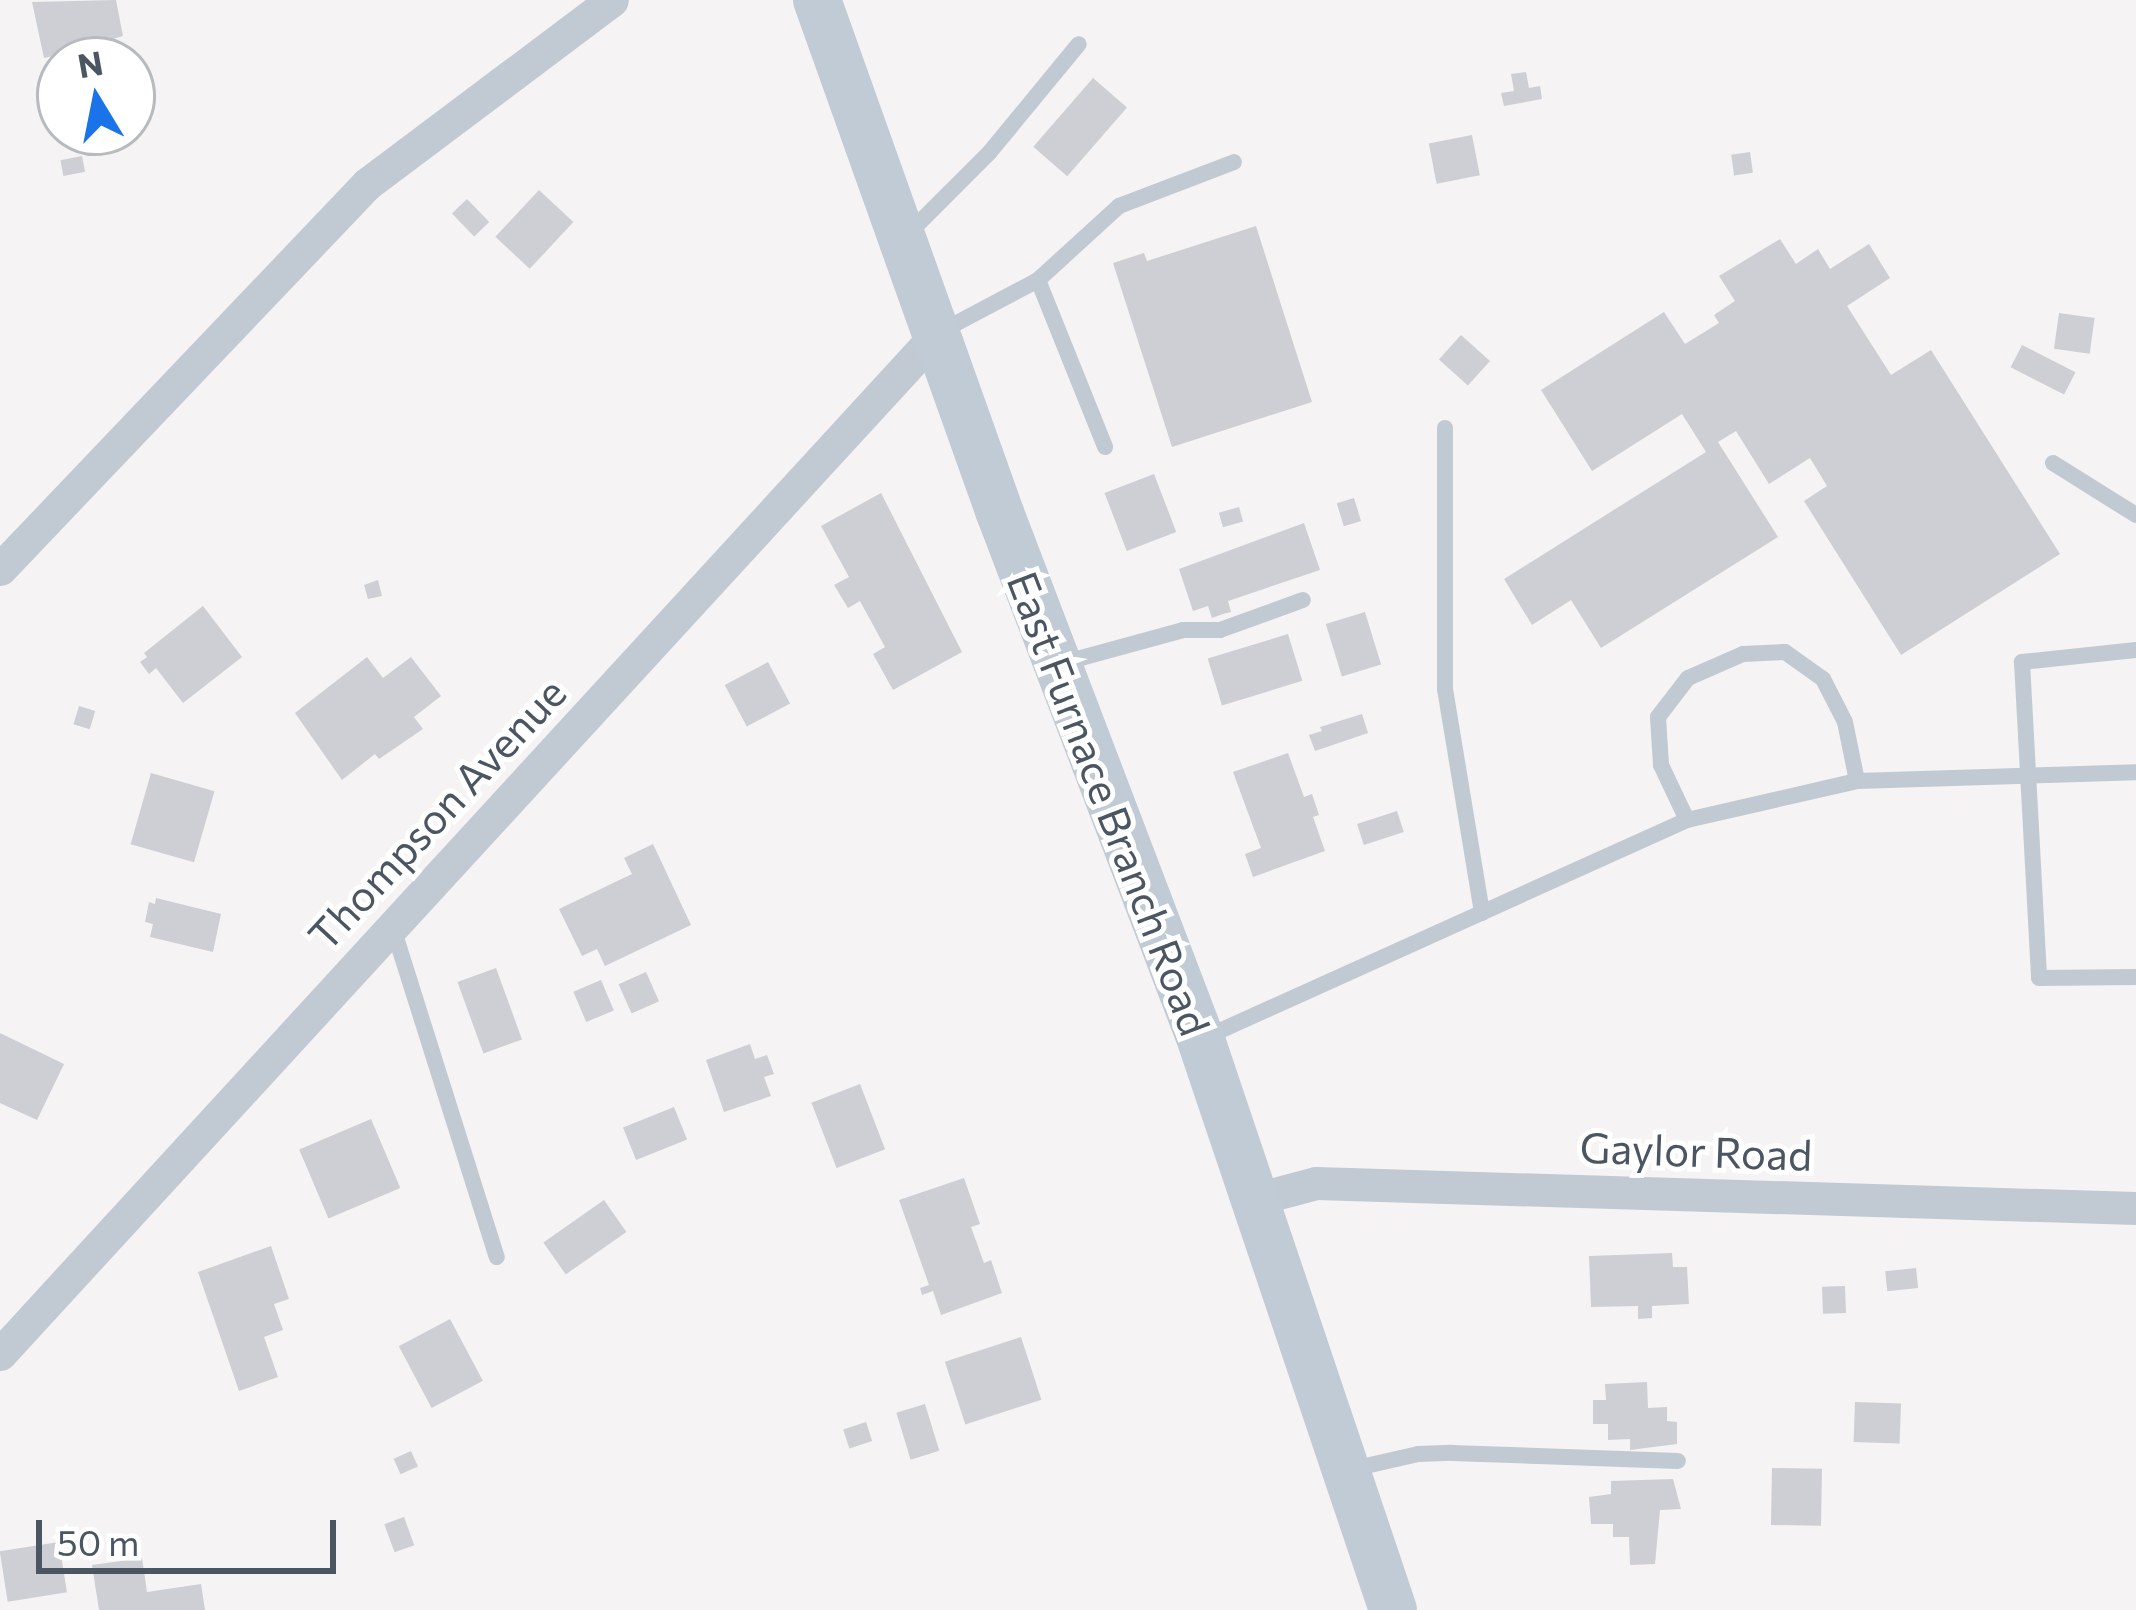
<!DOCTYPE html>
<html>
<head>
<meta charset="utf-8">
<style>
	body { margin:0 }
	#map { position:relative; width:2136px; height:1610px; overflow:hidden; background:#f5f3f3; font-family:Commissioner,sans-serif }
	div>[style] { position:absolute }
	.building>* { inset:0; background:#cdcfd5; transform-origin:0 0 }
	.lane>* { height:16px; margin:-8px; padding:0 8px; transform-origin:8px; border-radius:8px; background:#c1cad2 }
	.street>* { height:33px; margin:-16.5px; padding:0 16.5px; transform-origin:16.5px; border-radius:16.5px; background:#c1cad2 }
	.secondary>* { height:48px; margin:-24px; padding:0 24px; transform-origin:24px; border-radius:24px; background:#c1cbd6 }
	span { translate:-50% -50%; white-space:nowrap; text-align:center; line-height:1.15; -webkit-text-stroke:10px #fff; paint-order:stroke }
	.street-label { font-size:42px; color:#4a5661 }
	.north { position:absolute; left:36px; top:36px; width:120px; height:120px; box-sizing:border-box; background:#fff; border:3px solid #b7bbc0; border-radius:50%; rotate:350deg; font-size:33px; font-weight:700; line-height:48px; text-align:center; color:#4a5661 }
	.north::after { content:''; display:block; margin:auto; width:42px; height:54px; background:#1a73e8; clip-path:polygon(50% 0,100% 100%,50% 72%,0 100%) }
	.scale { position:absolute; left:36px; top:1520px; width:300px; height:54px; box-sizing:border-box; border:6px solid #4a5661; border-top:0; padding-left:15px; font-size:36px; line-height:42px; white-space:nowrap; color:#4a5661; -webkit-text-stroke:9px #fff; paint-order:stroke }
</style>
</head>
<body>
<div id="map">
	<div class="building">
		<div style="clip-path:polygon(116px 0,123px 36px,113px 39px,117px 60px,82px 60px,80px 50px,44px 58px,32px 2px)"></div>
		<div style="clip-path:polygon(1526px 72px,1529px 88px,1540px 86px,1542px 99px,1504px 106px,1501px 93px,1514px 91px,1511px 74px)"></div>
		<div style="left:1093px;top:78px;width:45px;height:91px;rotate:41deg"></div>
		<div style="left:1472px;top:135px;width:41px;height:44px;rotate:79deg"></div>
		<div style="left:1750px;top:152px;width:21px;height:19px;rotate:82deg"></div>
		<div style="left:82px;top:156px;width:16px;height:22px;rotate:79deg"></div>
		<div style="left:539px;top:190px;width:47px;height:64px;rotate:43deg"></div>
		<div style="left:467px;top:199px;width:32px;height:21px;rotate:46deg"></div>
		<div style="clip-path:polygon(1256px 226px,1312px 402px,1172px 447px,1113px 263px,1144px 253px,1147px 261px)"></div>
		<div style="clip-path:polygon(1780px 239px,1796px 264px,1818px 249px,1830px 269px,1869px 244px,1890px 278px,1847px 306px,1891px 375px,1931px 350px,2060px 554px,1901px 655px,1804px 501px,1827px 486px,1810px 458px,1769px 484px,1736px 431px,1718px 442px,1778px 537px,1601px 648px,1571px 600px,1532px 625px,1504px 579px,1706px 452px,1682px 414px,1592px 471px,1541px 390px,1664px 312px,1685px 344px,1719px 323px,1714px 315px,1735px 301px,1719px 276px)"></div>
		<div style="left:2059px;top:313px;width:36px;height:36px;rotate:8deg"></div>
		<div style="left:1461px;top:335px;width:39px;height:33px;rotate:42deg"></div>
		<div style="left:2022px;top:345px;width:60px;height:25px;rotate:27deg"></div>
		<div style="left:1154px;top:474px;width:62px;height:53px;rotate:69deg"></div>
		<div style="clip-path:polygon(881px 493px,962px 652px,893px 690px,873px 654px,885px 647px,860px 601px,848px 608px,834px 585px,849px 577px,821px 526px)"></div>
		<div style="left:1354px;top:498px;width:24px;height:18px;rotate:73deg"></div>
		<div style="left:1239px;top:507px;width:15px;height:21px;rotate:74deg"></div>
		<div style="clip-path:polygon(1304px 523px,1320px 570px,1228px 601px,1231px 612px,1223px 614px,1212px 618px,1208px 606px,1193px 611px,1179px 569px)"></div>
		<div style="clip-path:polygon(378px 580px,382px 596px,368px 599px,364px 585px)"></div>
		<div style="clip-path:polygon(203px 606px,242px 657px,183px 703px,156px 668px,149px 674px,140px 662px,147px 657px,144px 653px)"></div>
		<div style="left:1365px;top:612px;width:55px;height:41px;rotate:73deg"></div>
		<div style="left:1288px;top:634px;width:49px;height:84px;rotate:73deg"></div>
		<div style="clip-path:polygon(367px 657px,383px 678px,411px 657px,441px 696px,414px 717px,423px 729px,379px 759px,375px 754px,342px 780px,295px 713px)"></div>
		<div style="left:768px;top:662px;width:47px;height:49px;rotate:62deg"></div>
		<div style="left:79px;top:706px;width:17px;height:19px;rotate:17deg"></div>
		<div style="clip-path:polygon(1362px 714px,1368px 733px,1315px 751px,1309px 735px,1322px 731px,1320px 727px)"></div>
		<div style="clip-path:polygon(1288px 753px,1304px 797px,1312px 794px,1319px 815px,1313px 817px,1325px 851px,1253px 877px,1245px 854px,1261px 848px,1233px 772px)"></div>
		<div style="left:151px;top:773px;width:66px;height:74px;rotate:16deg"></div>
		<div style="left:1397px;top:811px;width:22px;height:42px;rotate:72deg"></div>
		<div style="clip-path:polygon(653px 844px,691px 925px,605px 966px,597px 949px,582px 956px,559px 909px,632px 874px,624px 858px)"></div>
		<div style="clip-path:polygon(156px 898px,221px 914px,213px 952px,150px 937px,153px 924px,145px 922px,149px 902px,155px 904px)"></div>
		<div style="left:496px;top:968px;width:76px;height:41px;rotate:70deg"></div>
		<div style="left:646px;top:972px;width:32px;height:30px;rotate:66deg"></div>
		<div style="left:601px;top:980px;width:33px;height:30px;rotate:67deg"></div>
		<div style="clip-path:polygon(0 1033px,64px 1064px,37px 1120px,0 1103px)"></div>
		<div style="clip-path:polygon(750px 1044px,755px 1059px,767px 1055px,774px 1074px,764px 1077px,771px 1096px,724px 1112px,706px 1060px)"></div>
		<div style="left:860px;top:1084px;width:70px;height:52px;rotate:69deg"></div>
		<div style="left:674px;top:1107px;width:35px;height:55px;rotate:68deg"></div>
		<div style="left:371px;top:1119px;width:75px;height:78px;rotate:67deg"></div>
		<div style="clip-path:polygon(964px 1178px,980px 1224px,971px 1227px,984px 1263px,991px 1260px,1002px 1293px,941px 1315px,933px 1291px,922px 1295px,920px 1288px,929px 1285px,899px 1200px)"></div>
		<div style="left:604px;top:1200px;width:39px;height:74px;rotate:55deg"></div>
		<div style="clip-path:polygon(271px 1246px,289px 1299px,274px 1304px,283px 1330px,264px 1337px,278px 1377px,239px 1391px,198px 1272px)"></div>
		<div style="clip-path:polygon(1672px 1253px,1673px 1267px,1687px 1267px,1689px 1304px,1652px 1306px,1652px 1318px,1638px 1319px,1638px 1306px,1591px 1307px,1589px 1256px)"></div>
		<div style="left:1916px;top:1268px;width:20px;height:31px;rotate:84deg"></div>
		<div style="left:1845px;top:1286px;width:27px;height:23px;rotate:88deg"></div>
		<div style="left:450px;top:1319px;width:70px;height:58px;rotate:62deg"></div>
		<div style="left:1021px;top:1337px;width:66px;height:80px;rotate:72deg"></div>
		<div style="clip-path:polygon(1647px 1382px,1648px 1408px,1667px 1407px,1667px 1421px,1677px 1422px,1677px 1444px,1630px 1450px,1630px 1439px,1608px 1440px,1608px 1424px,1593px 1424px,1593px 1400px,1606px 1400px,1605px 1384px)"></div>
		<div style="left:1855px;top:1402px;width:46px;height:40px;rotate:2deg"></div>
		<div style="left:925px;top:1404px;width:49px;height:30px;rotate:73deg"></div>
		<div style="left:866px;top:1422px;width:20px;height:24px;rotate:72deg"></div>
		<div style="left:411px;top:1451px;width:17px;height:19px;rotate:66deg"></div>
		<div style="left:1772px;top:1468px;width:50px;height:57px;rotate:1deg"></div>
		<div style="clip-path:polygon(1673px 1479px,1681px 1509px,1660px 1510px,1655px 1564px,1630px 1565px,1629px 1537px,1613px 1537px,1613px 1524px,1591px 1524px,1589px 1497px,1611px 1494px,1611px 1481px)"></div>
		<div style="left:404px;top:1517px;width:30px;height:21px;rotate:70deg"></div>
		<div style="left:59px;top:1542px;width:51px;height:60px;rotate:81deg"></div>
		<div style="clip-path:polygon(142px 1558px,147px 1592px,201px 1584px,205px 1610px,99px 1610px,92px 1565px)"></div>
	</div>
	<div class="lane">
		<div style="left:908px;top:234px;width:115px;rotate:-45deg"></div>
		<div style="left:989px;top:153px;width:141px;rotate:-50.5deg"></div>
		<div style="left:1038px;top:280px;width:180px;rotate:68.1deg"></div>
		<div style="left:938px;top:333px;width:113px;rotate:-27.9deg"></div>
		<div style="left:1038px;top:280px;width:110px;rotate:-42.4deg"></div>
		<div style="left:1119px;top:206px;width:123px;rotate:-20.9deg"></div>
		<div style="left:1445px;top:428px;width:261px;rotate:90deg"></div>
		<div style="left:1445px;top:689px;width:227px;rotate:80.6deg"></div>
		<div style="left:2053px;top:463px;width:98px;rotate:32.1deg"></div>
		<div style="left:2136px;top:650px;width:115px;rotate:174deg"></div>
		<div style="left:2022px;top:662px;width:316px;rotate:86.9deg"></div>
		<div style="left:2039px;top:978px;width:97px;rotate:-0.6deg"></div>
		<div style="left:1059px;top:664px;width:129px;rotate:-15.3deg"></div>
		<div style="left:1183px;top:630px;width:37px"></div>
		<div style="left:1220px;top:630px;width:88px;rotate:-19.9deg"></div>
		<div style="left:1687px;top:820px;width:61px;rotate:-115.3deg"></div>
		<div style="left:1661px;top:765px;width:48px;rotate:-93.6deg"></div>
		<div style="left:1658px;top:717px;width:49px;rotate:-52.4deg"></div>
		<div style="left:1688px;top:678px;width:60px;rotate:-23.6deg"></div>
		<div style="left:1743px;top:654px;width:42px;rotate:-2.7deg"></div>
		<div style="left:1785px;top:652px;width:47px;rotate:35.4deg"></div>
		<div style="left:1823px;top:679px;width:48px;rotate:62.9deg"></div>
		<div style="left:1845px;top:722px;width:60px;rotate:78.5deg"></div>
		<div style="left:393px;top:928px;width:345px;rotate:72.5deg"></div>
		<div style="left:1204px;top:1038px;width:530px;rotate:-24.29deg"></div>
		<div style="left:1687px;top:820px;width:174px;rotate:-12.9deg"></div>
		<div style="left:1857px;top:781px;width:279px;rotate:-1.8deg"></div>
		<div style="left:1348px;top:1470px;width:72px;rotate:-12.9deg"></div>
		<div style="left:1418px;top:1454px;width:34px;rotate:-2deg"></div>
		<div style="left:1452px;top:1453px;width:226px;rotate:2deg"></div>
	</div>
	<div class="street">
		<div style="left:0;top:569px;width:532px;rotate:-46.37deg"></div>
		<div style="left:367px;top:184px;width:306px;rotate:-36.9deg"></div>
		<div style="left:1256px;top:1199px;width:62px;rotate:-14.9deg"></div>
		<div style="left:1316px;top:1183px;width:820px;rotate:1.75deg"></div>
		<div style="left:0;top:1354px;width:1386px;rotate:-47.43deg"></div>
	</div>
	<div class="secondary">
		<div style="left:817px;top:0;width:545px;rotate:70.37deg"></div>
		<div style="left:1000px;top:513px;width:564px;rotate:69.12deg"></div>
		<div style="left:1201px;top:1040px;width:601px;rotate:71.38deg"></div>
	</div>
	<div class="street-label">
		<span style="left:1110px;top:803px;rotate:69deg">East Furnace Branch Road</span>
		<span style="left:436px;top:813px;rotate:-47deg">Thompson Avenue</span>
		<span style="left:1696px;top:1150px;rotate:2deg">Gaylor Road</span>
	</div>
	<div class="north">N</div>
	<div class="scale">50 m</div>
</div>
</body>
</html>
